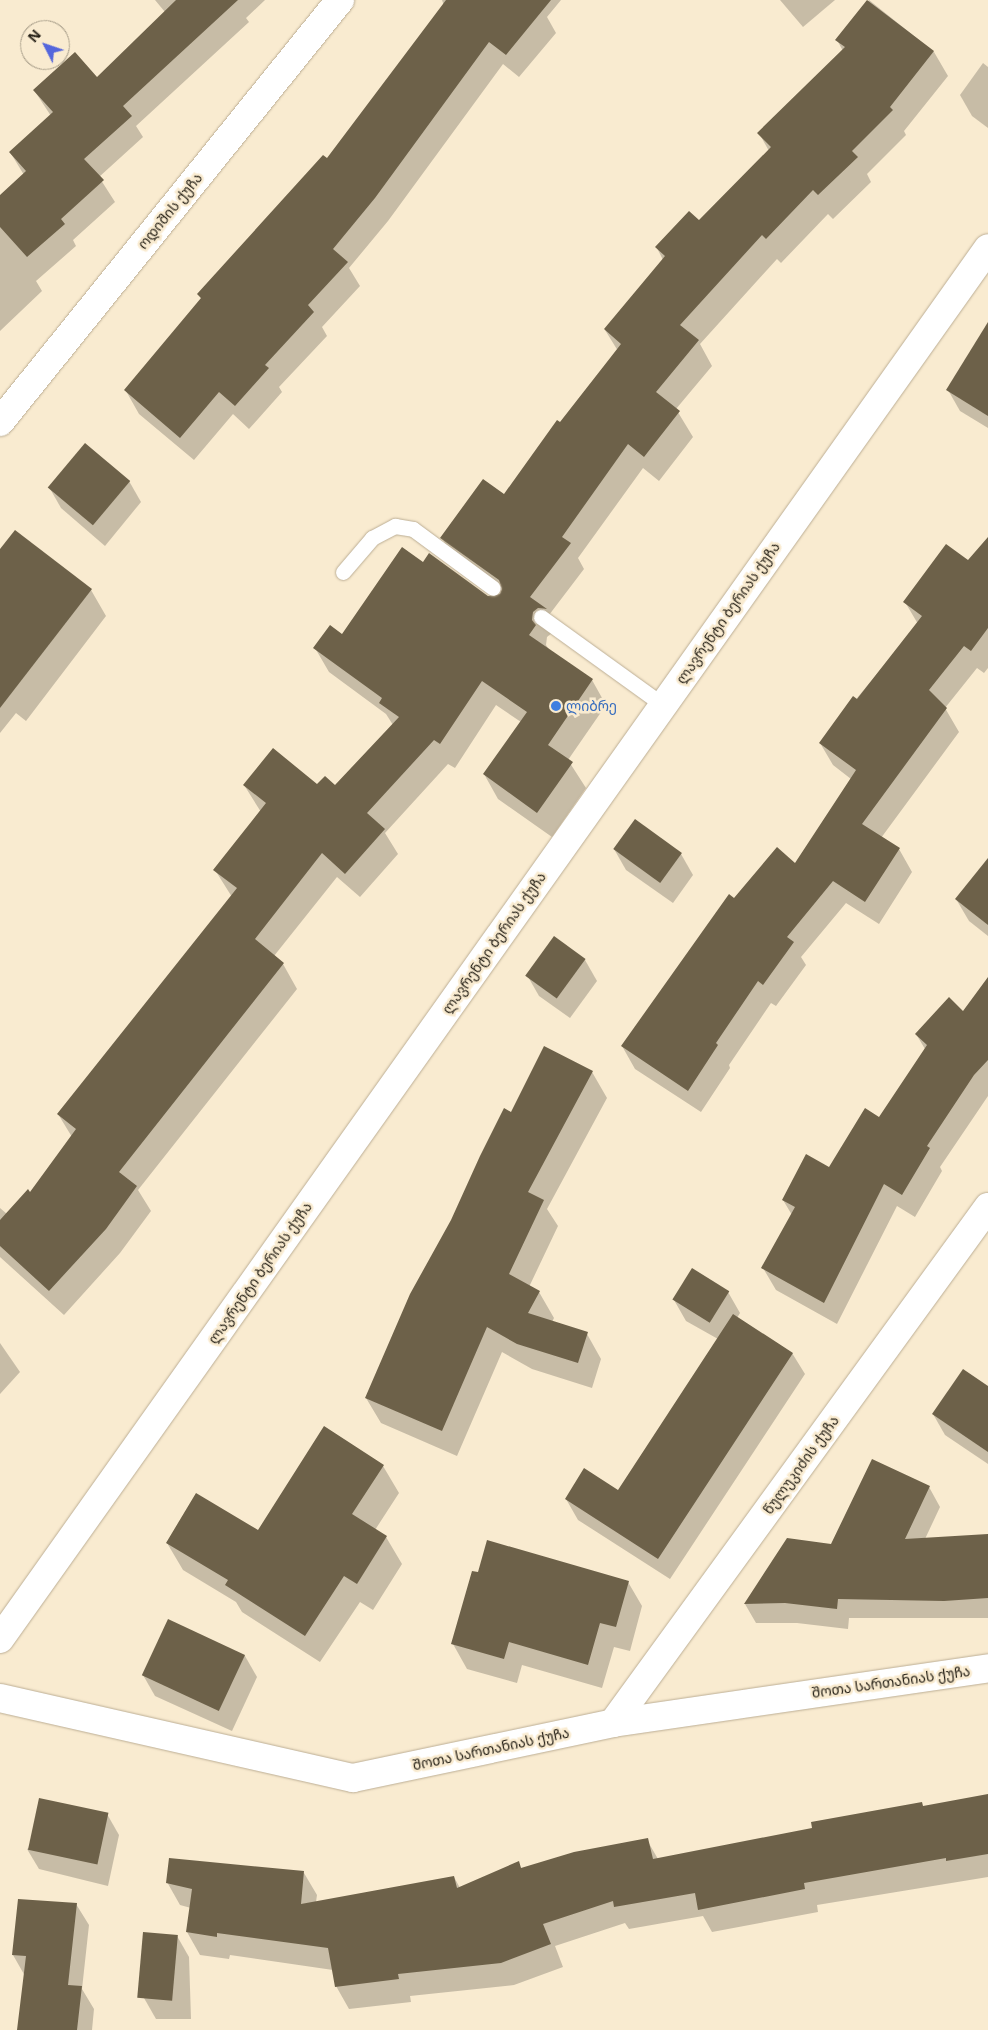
<!DOCTYPE html>
<html>
<head>
<meta charset="utf-8">
<style>
	body { margin:0 }
	#map { position:relative; width:988px; height:2030px; overflow:hidden; background:#f9ebd0; font-family:Georgia,"Noto Sans Georgian",serif }
	div>[style] { position:absolute }
	.shadow>* { inset:0; background:#0003 }
	.building>* { inset:0; background:#6d6149; transform-origin:0 0 }
	.roads { filter:drop-shadow(0 0 1px #bcae95) drop-shadow(0 0 1px #bcae95) }
	.lane>* { height:15px; margin:-7.5px; padding:0 7.5px; transform-origin:7.5px; border-radius:7.5px; background:#fff }
	.street>* { height:28px; margin:-14px; padding:0 14px; transform-origin:14px; border-radius:14px; background:#fff }
	.secondary>* { height:28px; margin:-14px; padding:0 14px; transform-origin:14px; border-radius:14px; background:#fff }
	.dots>* { width:14px; height:14px; translate:-50% -50%; box-sizing:border-box; border:2px solid #f9ebd0; border-radius:50% }
	span { translate:-50% -50%; white-space:nowrap; text-align:center; line-height:1.15; -webkit-text-stroke:5px #f9ebd0; paint-order:stroke }
	.street-label { font-size:14px; color:#231e14 }
	.shop-label { font-size:14px; color:#366cbe }
	.left { translate:0 -50%; text-align:left }
	.north { position:absolute; left:20px; top:20px; width:50px; height:50px; box-sizing:border-box; background:#f9ebd0; border:1px solid #a39985; border-radius:50%; rotate:311deg; font-size:14px; font-weight:700; line-height:20px; text-align:center; color:#231e14 }
	.north::after { content:''; display:block; margin:auto; width:18px; height:22px; background:#5466dc; clip-path:polygon(50% 0,100% 100%,50% 72%,0 100%) }
</style>
</head>
<body>
<div id="map">
	<div class="shadow">
		<div style="clip-path:polygon(155px 0,265px 0,246px 18px,249px 22px,136px 126px,143px 137px,99px 177px,115px 202px,73px 240px,76px 246px,36px 281px,42px 291px,0 331px,0 197px,24px 175px,10px 152px,51px 116px,34px 90px,97px 79px,165px 12px)"></div>
		<div style="clip-path:polygon(442px 0,561px 0,547px 17px,556px 33px,519px 77px,503px 64px,388px 221px,349px 268px,360px 286px,322px 327px,327px 336px,279px 387px,282px 392px,249px 429px,233px 414px,194px 460px,139px 414px,126px 391px,202px 300px,198px 294px,327px 160px,444px 6px)"></div>
		<div style="clip-path:polygon(780px 0,835px 0,803px 27px)"></div>
		<div style="clip-path:polygon(869px 0,934px 52px,948px 76px,904px 131px,906px 135px,867px 174px,871px 182px,833px 219px,828px 214px,781px 263px,777px 259px,700px 344px,712px 366px,676px 409px,693px 437px,659px 481px,643px 468px,578px 558px,584px 569px,549px 615px,552px 633px,547px 637px,546px 645px,550px 651px,592px 680px,606px 705px,568px 760px,586px 788px,552px 837px,498px 799px,484px 774px,521px 722px,496px 705px,455px 768px,448px 764px,385px 833px,398px 854px,360px 897px,337px 877px,274px 956px,283px 964px,297px 989px,138px 1190px,151px 1211px,120px 1253px,64px 1315px,0 1257px,0 1208px,7px 1214px,31px 1193px,72px 1137px,58px 1114px,232px 897px,215px 870px,261px 812px,244px 785px,336px 787px,393px 725px,386px 714px,329px 672px,315px 648px,342px 635px,423px 563px,488px 597px,501px 595px,456px 562px,442px 538px,504px 496px,618px 351px,605px 330px,663px 260px,657px 248px,699px 222px,769px 151px,759px 133px,843px 51px,837px 40px)"></div>
		<div style="clip-path:polygon(983px 63px,988px 67px,988px 128px,972px 116px,960px 95px)"></div>
		<div style="clip-path:polygon(988px 334px,988px 428px,960px 411px,948px 390px)"></div>
		<div style="clip-path:polygon(129px 481px,141px 502px,105px 546px,61px 508px,49px 487px)"></div>
		<div style="clip-path:polygon(988px 539px,988px 668px,984px 673px,977px 668px,945px 708px,959px 732px,881px 838px,899px 849px,912px 872px,879px 924px,846px 903px,801px 957px,806px 965px,776px 1006px,771px 1003px,729px 1065px,730px 1068px,701px 1112px,635px 1069px,622px 1046px,734px 900px,795px 865px,851px 779px,833px 765px,820px 743px,918px 624px,905px 602px,968px 562px)"></div>
		<div style="clip-path:polygon(0 551px,91px 590px,106px 616px,26px 721px,16px 713px,0 733px)"></div>
		<div style="clip-path:polygon(635px 820px,681px 854px,693px 875px,673px 903px,626px 870px,614px 849px)"></div>
		<div style="clip-path:polygon(988px 876px,988px 936px,969px 921px,956px 899px)"></div>
		<div style="clip-path:polygon(554px 938px,585px 960px,597px 981px,570px 1018px,539px 996px,527px 975px)"></div>
		<div style="clip-path:polygon(988px 979px,988px 1096px,940px 1167px,942px 1171px,915px 1217px,897px 1206px,837px 1324px,776px 1290px,763px 1268px,792px 1215px,783px 1200px,830px 1168px,879px 1118px,925px 1049px,916px 1034px,963px 1013px)"></div>
		<div style="clip-path:polygon(592px 1072px,607px 1098px,547px 1209px,558px 1226px,529px 1287px,539px 1292px,554px 1318px,552px 1322px,587px 1334px,601px 1359px,592px 1388px,532px 1369px,502px 1352px,457px 1456px,381px 1423px,366px 1398px,512px 1113px)"></div>
		<div style="clip-path:polygon(728px 1292px,740px 1313px,737px 1318px,792px 1353px,805px 1374px,670px 1579px,578px 1520px,566px 1499px,618px 1492px,718px 1339px,686px 1321px,674px 1300px)"></div>
		<div style="clip-path:polygon(0 1343px,20px 1372px,0 1394px)"></div>
		<div style="clip-path:polygon(988px 1387px,988px 1464px,945px 1435px,933px 1414px)"></div>
		<div style="clip-path:polygon(325px 1427px,383px 1466px,399px 1493px,375px 1530px,386px 1537px,402px 1564px,373px 1610px,360px 1602px,320px 1662px,242px 1612px,236px 1602px,183px 1570px,167px 1543px,258px 1532px)"></div>
		<div style="clip-path:polygon(929px 1487px,940px 1507px,925px 1539px,988px 1535px,988px 1618px,849px 1618px,848px 1629px,797px 1623px,756px 1623px,745px 1604px,832px 1545px)"></div>
		<div style="clip-path:polygon(628px 1582px,642px 1606px,630px 1651px,614px 1647px,602px 1688px,522px 1665px,517px 1683px,467px 1669px,453px 1644px)"></div>
		<div style="clip-path:polygon(169px 1621px,245px 1656px,257px 1677px,232px 1731px,155px 1696px,143px 1675px)"></div>
		<div style="clip-path:polygon(988px 1796px,988px 1877px,817px 1905px,818px 1912px,712px 1932px,703px 1916px,629px 1929px,625px 1923px,555px 1946px,563px 1967px,514px 1985px,410px 1996px,411px 2002px,349px 2009px,336px 1986px,333px 1970px,230px 1955px,229px 1959px,200px 1955px,187px 1932px,191px 1908px,180px 1905px,167px 1882px,304px 1873px,317px 1895px,316px 1902px,454px 1877px,460px 1888px,518px 1863px,522px 1870px,647px 1840px,658px 1859px)"></div>
		<div style="clip-path:polygon(107px 1814px,119px 1835px,108px 1886px,39px 1869px,27px 1849px)"></div>
		<div style="clip-path:polygon(76px 1904px,89px 1925px,82px 1989px,94px 2009px,92px 2030px,18px 2030px,25px 1976px,13px 1955px)"></div>
		<div style="clip-path:polygon(144px 1933px,177px 1936px,189px 1957px,191px 2019px,156px 2019px,144px 1998px)"></div>
	</div>
	<div class="building">
		<div style="clip-path:polygon(176px 0,238px 0,123px 106px,132px 116px,84px 159px,104px 180px,61px 219px,65px 224px,27px 257px,0 227px,0 195px,26px 171px,9px 152px,53px 112px,33px 90px,75px 52px,97px 77px)"></div>
		<div style="clip-path:polygon(446px 0,551px 0,506px 55px,489px 42px,375px 198px,333px 249px,348px 262px,308px 305px,314px 312px,265px 365px,269px 368px,235px 406px,219px 392px,180px 438px,124px 390px,201px 298px,197px 294px,323px 155px,327px 158px)"></div>
		<div style="clip-path:polygon(867px 0,934px 51px,890px 107px,893px 110px,852px 151px,858px 157px,818px 195px,813px 190px,766px 239px,762px 235px,680px 325px,699px 340px,656px 392px,680px 411px,644px 457px,628px 444px,562px 537px,571px 543px,530px 597px,547px 609px,538px 608px,533px 612px,532px 620px,536px 625px,529px 635px,593px 679px,548px 745px,573px 762px,537px 813px,483px 774px,527px 712px,482px 681px,440px 744px,434px 740px,367px 813px,385px 829px,345px 874px,322px 853px,255px 939px,284px 963px,119px 1172px,137px 1186px,106px 1229px,49px 1291px,0 1246px,0 1220px,28px 1189px,30px 1192px,76px 1129px,57px 1114px,237px 888px,213px 870px,266px 803px,243px 785px,273px 748px,317px 784px,325px 776px,335px 785px,399px 717px,379px 703px,382px 698px,313px 648px,330px 625px,342px 634px,402px 547px,423px 562px,429px 553px,488px 596px,500px 594px,502px 589px,499px 580px,440px 538px,483px 479px,504px 494px,557px 420px,560px 422px,621px 344px,604px 329px,665px 256px,655px 247px,689px 211px,699px 220px,771px 147px,757px 133px,845px 47px,835px 40px)"></div>
		<div style="clip-path:polygon(988px 322px,988px 416px,946px 390px)"></div>
		<div style="left:85px;top:443px;width:59px;height:58px;rotate:40deg"></div>
		<div style="clip-path:polygon(15px 530px,92px 589px,0 708px,0 549px)"></div>
		<div style="clip-path:polygon(988px 537px,988px 628px,971px 651px,964px 646px,929px 690px,947px 708px,862px 824px,900px 848px,865px 902px,833px 881px,787px 937px,794px 942px,763px 985px,758px 981px,716px 1043px,718px 1045px,688px 1091px,621px 1046px,729px 894px,734px 898px,777px 847px,795px 863px,856px 770px,819px 743px,853px 696px,857px 699px,922px 616px,903px 602px,946px 544px,968px 560px)"></div>
		<div style="left:635px;top:819px;width:58px;height:37px;rotate:36deg"></div>
		<div style="clip-path:polygon(988px 858px,988px 925px,955px 899px)"></div>
		<div style="left:554px;top:936px;width:39px;height:49px;rotate:36deg"></div>
		<div style="clip-path:polygon(988px 977px,988px 1060px,974px 1075px,927px 1146px,930px 1148px,902px 1195px,884px 1184px,824px 1303px,761px 1268px,795px 1207px,782px 1200px,806px 1154px,829px 1167px,865px 1108px,879px 1117px,927px 1045px,915px 1034px,949px 997px,963px 1011px)"></div>
		<div style="clip-path:polygon(544px 1046px,593px 1071px,528px 1192px,544px 1200px,509px 1274px,540px 1291px,528px 1313px,588px 1332px,578px 1363px,517px 1344px,487px 1327px,442px 1431px,365px 1398px,410px 1294px,451px 1220px,480px 1156px,504px 1108px,511px 1112px)"></div>
		<div style="left:692px;top:1268px;width:44px;height:37px;rotate:32deg"></div>
		<div style="clip-path:polygon(733px 1314px,793px 1353px,658px 1559px,565px 1499px,584px 1468px,618px 1490px)"></div>
		<div style="clip-path:polygon(963px 1369px,988px 1386px,988px 1452px,932px 1414px)"></div>
		<div style="clip-path:polygon(324px 1426px,384px 1465px,352px 1514px,387px 1536px,357px 1584px,344px 1576px,305px 1636px,225px 1585px,228px 1580px,166px 1543px,196px 1493px,258px 1530px)"></div>
		<div style="clip-path:polygon(872px 1459px,930px 1486px,905px 1539px,988px 1534px,988px 1598px,944px 1601px,838px 1599px,837px 1609px,785px 1603px,744px 1604px,787px 1538px,831px 1544px)"></div>
		<div style="clip-path:polygon(487px 1540px,629px 1581px,616px 1627px,600px 1623px,588px 1665px,509px 1642px,504px 1659px,451px 1644px,472px 1571px,478px 1572px)"></div>
		<div style="left:168px;top:1619px;width:85px;height:62px;rotate:25deg"></div>
		<div style="clip-path:polygon(988px 1794px,988px 1854px,946px 1861px,946px 1858px,804px 1883px,805px 1889px,698px 1910px,695px 1893px,614px 1907px,613px 1901px,543px 1924px,551px 1944px,501px 1963px,398px 1974px,399px 1979px,335px 1987px,328px 1948px,217px 1933px,217px 1937px,186px 1932px,192px 1889px,166px 1883px,169px 1858px,304px 1871px,301px 1904px,454px 1876px,457px 1888px,519px 1861px,521px 1868px,574px 1852px,648px 1838px,653px 1859px,812px 1828px,811px 1822px,922px 1802px,923px 1806px)"></div>
		<div style="left:39px;top:1798px;width:71px;height:53px;rotate:12deg"></div>
		<div style="clip-path:polygon(18px 1899px,77px 1903px,68px 1985px,82px 1986px,77px 2030px,17px 2030px,26px 1956px,12px 1955px)"></div>
		<div style="left:143px;top:1932px;width:35px;height:66px;rotate:5deg"></div>
	</div>
	<div class="roads">
		<div class="lane">
			<div style="left:343px;top:572px;width:45px;rotate:-49.5deg"></div>
			<div style="left:372px;top:538px;width:26px;rotate:-28deg"></div>
			<div style="left:395px;top:526px;width:18px;rotate:9deg"></div>
			<div style="left:413px;top:529px;width:99px;rotate:36.4deg"></div>
			<div style="left:541px;top:617px;width:150px;rotate:35.8deg"></div>
		</div>
		<div class="street">
			<div style="left:0;top:422px;width:542px;rotate:-51.14deg"></div>
			<div style="left:0;top:1698px;width:362px;rotate:12.8deg"></div>
			<div style="left:353px;top:1778px;width:266px;rotate:-11.9deg"></div>
			<div style="left:613px;top:1723px;width:379px;rotate:-8.3deg"></div>
			<div style="left:613px;top:1723px;width:638px;rotate:-53.99deg"></div>
		</div>
		<div class="secondary">
			<div style="left:0;top:1639px;width:1706px;rotate:-54.61deg"></div>
		</div>
	</div>
	<div class="dots">
		<div style="left:556px;top:706px;background:#3f7fe0"></div>
	</div>
	<div class="street-label">
		<span style="left:170px;top:211px;rotate:-51deg">ოდიშის ქუჩა</span>
		<span style="left:728px;top:613px;rotate:-55deg">ლავრენტი ბერიას ქუჩა</span>
		<span style="left:494px;top:943px;rotate:-55deg">ლავრენტი ბერიას ქუჩა</span>
		<span style="left:260px;top:1273px;rotate:-55deg">ლავრენტი ბერიას ქუჩა</span>
		<span style="left:801px;top:1465px;rotate:-54deg">წულუკიძის ქუჩა</span>
		<span style="left:891px;top:1682px;rotate:-8deg">შოთა სართანიას ქუჩა</span>
		<span style="left:491px;top:1749px;rotate:-12deg">შოთა სართანიას ქუჩა</span>
	</div>
	<div class="shop-label">
		<span class="left" style="left:566px;top:706px">ლიბრე</span>
	</div>
	<div class="north">N</div>
</div>
</body>
</html>
